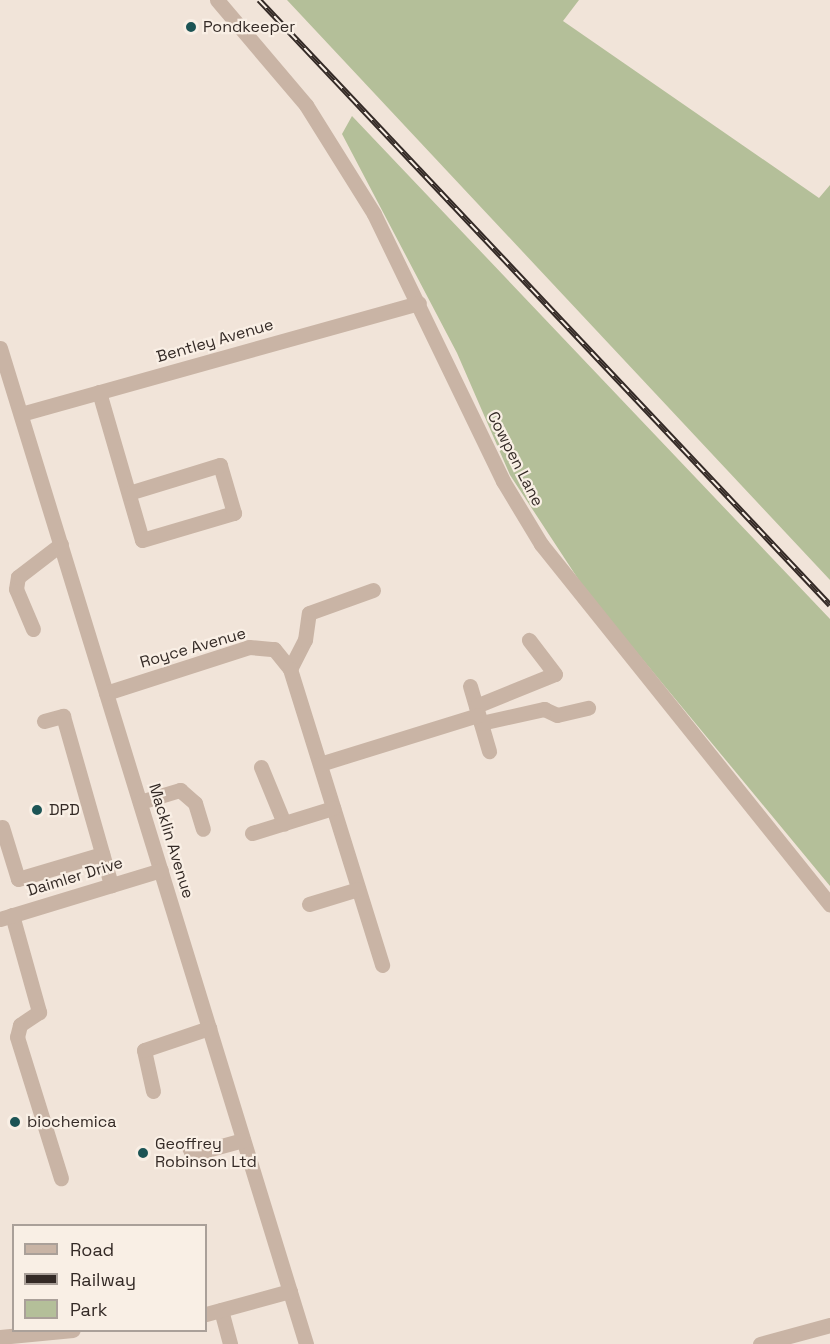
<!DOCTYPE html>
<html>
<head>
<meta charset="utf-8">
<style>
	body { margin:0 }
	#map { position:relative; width:830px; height:1344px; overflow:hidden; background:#f1e4d9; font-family:"Space Grotesk",sans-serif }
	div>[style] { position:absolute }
	.green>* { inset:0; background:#b4bf99 }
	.minor>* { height:15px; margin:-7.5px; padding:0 7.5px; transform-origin:7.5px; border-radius:7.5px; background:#c9b4a5 }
	.rail>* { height:6px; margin-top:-3px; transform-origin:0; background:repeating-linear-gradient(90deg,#f9efe5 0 11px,#342a26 0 22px); box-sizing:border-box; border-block:2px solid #342a26 }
	.dots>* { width:16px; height:16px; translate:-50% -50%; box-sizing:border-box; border:3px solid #f9efe5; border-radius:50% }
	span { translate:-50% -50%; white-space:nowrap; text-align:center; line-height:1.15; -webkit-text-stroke:4.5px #f9efe5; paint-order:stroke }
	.poi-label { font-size:16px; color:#342a26 }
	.left { translate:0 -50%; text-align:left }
	.street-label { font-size:16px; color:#342a26 }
	.legend { position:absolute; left:12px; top:1224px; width:195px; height:108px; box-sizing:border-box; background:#f9efe5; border:2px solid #aaa099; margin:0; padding:8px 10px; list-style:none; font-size:18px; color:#342a26 }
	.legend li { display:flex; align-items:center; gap:12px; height:30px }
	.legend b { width:30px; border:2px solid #aaa099 }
</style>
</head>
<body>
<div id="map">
	<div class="green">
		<div style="clip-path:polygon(287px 0,579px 0,563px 21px,819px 198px,830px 185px,830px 580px)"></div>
		<div style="clip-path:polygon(352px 116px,830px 619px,830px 886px,586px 591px,510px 475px,457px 353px,342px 134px)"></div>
	</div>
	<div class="minor">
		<div style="left:217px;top:0;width:138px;rotate:49.7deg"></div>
		<div style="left:306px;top:105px;width:128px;rotate:58deg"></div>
		<div style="left:374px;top:214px;width:297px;rotate:64.2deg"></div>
		<div style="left:503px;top:481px;width:74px;rotate:58.9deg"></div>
		<div style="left:541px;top:544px;width:462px;rotate:51.3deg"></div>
		<div style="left:0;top:348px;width:1042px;rotate:72.92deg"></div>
		<div style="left:99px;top:392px;width:154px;rotate:73.8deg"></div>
		<div style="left:142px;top:540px;width:96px;rotate:-16.4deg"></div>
		<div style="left:234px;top:513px;width:50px;rotate:-106.3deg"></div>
		<div style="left:220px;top:465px;width:95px;rotate:162.9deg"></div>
		<div style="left:21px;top:414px;width:413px;rotate:-15.6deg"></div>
		<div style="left:33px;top:629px;width:43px;rotate:-113deg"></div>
		<div style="left:16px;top:589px;width:12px;rotate:-81deg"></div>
		<div style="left:18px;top:577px;width:54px;rotate:-37.5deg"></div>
		<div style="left:290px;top:669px;width:33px;rotate:-63deg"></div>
		<div style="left:305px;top:640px;width:27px;rotate:-82deg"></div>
		<div style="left:309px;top:613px;width:68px;rotate:-19.8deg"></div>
		<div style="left:470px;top:686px;width:68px;rotate:73.7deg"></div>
		<div style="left:106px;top:693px;width:150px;rotate:-17.8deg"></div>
		<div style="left:249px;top:647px;width:25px;rotate:5deg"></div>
		<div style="left:274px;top:649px;width:26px;rotate:51deg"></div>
		<div style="left:290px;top:669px;width:310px;rotate:72.7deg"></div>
		<div style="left:476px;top:706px;width:85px;rotate:-22.1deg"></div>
		<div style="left:555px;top:674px;width:43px;rotate:-127.4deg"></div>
		<div style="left:44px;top:721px;width:20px;rotate:-15deg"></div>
		<div style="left:63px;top:716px;width:176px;rotate:74.1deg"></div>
		<div style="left:481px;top:723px;width:65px;rotate:-12.5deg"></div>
		<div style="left:544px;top:709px;width:14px;rotate:25deg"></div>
		<div style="left:557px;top:715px;width:32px;rotate:-13deg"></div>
		<div style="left:320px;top:764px;width:165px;rotate:-17.2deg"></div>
		<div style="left:261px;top:767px;width:61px;rotate:67.7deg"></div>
		<div style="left:140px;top:802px;width:42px;rotate:-16.7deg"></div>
		<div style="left:180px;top:790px;width:20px;rotate:41deg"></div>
		<div style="left:195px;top:803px;width:27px;rotate:73deg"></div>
		<div style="left:2px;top:827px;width:54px;rotate:72.9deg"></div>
		<div style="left:18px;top:879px;width:88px;rotate:-16.6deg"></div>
		<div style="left:252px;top:833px;width:85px;rotate:-17.2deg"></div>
		<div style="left:309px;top:904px;width:51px;rotate:-17deg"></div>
		<div style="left:12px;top:915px;width:101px;rotate:74.4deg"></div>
		<div style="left:39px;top:1012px;width:23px;rotate:146deg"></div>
		<div style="left:20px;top:1025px;width:12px;rotate:104deg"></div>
		<div style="left:17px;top:1037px;width:148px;rotate:72.7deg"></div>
		<div style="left:0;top:919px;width:168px;rotate:-16.9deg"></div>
		<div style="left:153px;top:1091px;width:42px;rotate:-102.4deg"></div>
		<div style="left:144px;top:1050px;width:69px;rotate:-18.7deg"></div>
		<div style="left:188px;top:1145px;width:10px;rotate:66deg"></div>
		<div style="left:192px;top:1154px;width:53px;rotate:-15.4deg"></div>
		<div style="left:221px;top:1310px;width:35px;rotate:75deg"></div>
		<div style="left:206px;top:1314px;width:87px;rotate:-15.3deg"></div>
		<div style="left:0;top:1337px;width:73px;rotate:-5.5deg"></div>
		<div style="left:760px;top:1344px;width:73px;rotate:-15.2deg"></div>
	</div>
	<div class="rail">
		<div style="left:259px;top:0;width:832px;rotate:46.66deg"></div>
	</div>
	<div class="dots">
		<div style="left:191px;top:27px;background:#1c5455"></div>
		<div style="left:37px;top:810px;background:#1c5455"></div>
		<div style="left:15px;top:1122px;background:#1c5455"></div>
		<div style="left:143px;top:1153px;background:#1c5455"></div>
	</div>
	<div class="poi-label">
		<span class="left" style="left:203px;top:27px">Pondkeeper</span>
		<span class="left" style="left:49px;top:810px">DPD</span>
		<span class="left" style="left:27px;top:1122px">biochemica</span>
		<span class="left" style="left:155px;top:1153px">Geoffrey<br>Robinson Ltd</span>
	</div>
	<div class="street-label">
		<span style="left:215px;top:341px;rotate:-16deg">Bentley Avenue</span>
		<span style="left:515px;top:459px;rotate:63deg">Cowpen Lane</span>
		<span style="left:193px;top:648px;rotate:-16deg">Royce Avenue</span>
		<span style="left:171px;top:841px;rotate:73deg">Macklin Avenue</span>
		<span style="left:75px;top:877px;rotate:-17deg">Daimler Drive</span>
	</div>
	<ul class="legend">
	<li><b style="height:8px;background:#c9b4a5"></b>Road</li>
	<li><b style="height:8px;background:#342a26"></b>Railway</li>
	<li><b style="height:16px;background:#b4bf99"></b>Park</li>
	</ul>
</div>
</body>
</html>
